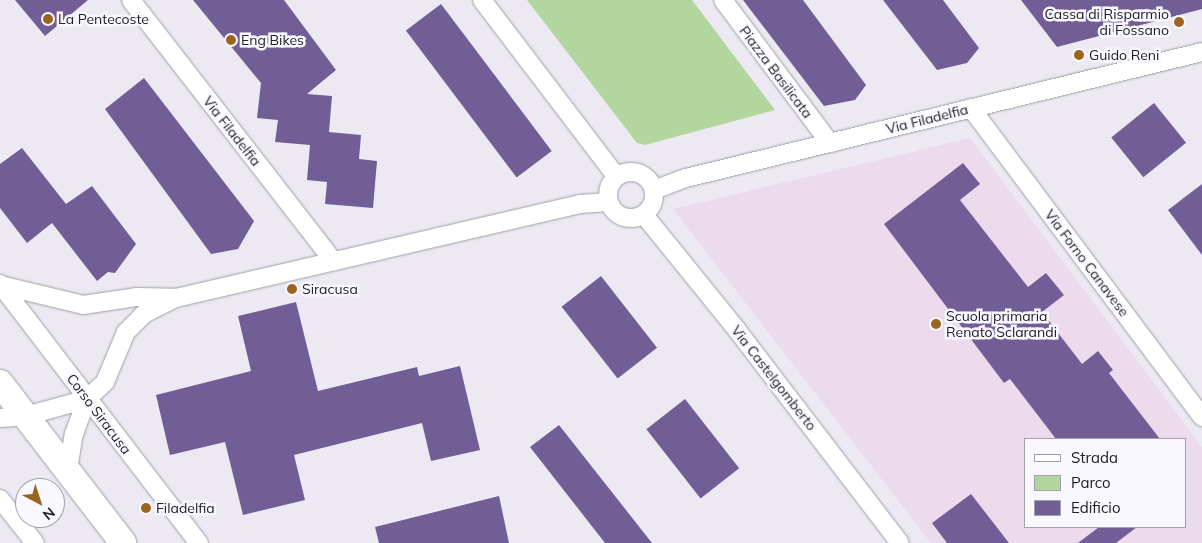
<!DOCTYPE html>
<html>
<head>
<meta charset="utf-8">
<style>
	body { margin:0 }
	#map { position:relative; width:1202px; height:543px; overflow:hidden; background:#ece9f3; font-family:Mulish,sans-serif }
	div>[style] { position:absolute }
	.education>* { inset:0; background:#ecdbed }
	.green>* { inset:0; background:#b3d69f }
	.building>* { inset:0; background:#725e96; transform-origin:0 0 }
	.roads { filter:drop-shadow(0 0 1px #a09da6) drop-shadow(0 0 1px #a09da6) }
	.minor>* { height:18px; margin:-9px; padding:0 9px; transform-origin:9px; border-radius:9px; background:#fff }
	.minor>.ring { margin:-9px; padding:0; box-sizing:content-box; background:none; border:18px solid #fff; border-radius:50% }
	.primary>* { height:26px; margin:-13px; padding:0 13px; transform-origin:13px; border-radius:13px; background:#fff }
	.dots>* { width:14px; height:14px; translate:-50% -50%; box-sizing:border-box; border:2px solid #f9f7ff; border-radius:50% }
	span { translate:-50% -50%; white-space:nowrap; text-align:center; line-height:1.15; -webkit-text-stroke:5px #f9f7ff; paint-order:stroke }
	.poi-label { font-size:14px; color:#212023 }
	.right { translate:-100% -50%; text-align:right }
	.left { translate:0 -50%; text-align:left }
	.street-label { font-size:14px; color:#212023 }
	.legend { position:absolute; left:1024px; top:438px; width:162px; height:90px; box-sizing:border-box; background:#f9f7ff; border:1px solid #a3a1a7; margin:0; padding:6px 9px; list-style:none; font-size:15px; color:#212023 }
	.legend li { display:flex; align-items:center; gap:10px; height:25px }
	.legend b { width:25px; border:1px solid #a3a1a7 }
	.north { position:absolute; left:15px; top:478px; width:50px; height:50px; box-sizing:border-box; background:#f9f7ff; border:1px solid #a3a1a7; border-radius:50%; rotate:140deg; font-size:14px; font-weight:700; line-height:20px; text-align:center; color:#212023 }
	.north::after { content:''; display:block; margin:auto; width:18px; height:22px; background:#9c651f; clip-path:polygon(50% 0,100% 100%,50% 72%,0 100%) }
</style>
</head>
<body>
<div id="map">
	<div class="education">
		<div style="clip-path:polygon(evenodd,970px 138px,1202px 447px,1202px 543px,931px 543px,673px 209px,970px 138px,1026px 439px,1186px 439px,1186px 527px,1026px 527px,1026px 439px)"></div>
	</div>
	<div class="green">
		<div style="clip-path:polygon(527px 0,692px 0,775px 110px,645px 145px,637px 143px)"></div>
	</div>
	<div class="building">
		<div style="clip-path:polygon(15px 0,88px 0,45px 36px)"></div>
		<div style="clip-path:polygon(193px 0,284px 0,336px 70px,307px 94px,332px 96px,329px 132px,361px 135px,359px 159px,377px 161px,373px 208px,325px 204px,327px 182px,307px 180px,310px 145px,275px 142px,278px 120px,257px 118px,261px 83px)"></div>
		<div style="clip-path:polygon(743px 0,803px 0,866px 85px,855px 100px,824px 106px)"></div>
		<div style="clip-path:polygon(883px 0,943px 0,979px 48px,967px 63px,937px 70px)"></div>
		<div style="clip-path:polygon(1021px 0,1202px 0,1202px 9px,1057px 47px)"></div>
		<div style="left:441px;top:4px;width:184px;height:44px;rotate:53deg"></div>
		<div style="clip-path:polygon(144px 78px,254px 221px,238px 249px,211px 254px,105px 109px)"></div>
		<div style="left:1154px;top:103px;width:51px;height:55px;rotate:51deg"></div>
		<div style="clip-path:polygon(22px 148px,66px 204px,92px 186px,136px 244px,115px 273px,108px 272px,97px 281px,52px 223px,27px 243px,0 208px,0 164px)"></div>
		<div style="clip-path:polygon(963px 163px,980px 184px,960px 200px,1028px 287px,1046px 273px,1064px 295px,1042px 312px,1082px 364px,1098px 351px,1113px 370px,1109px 373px,1160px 439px,1056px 439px,1010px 379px,1004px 383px,884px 224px)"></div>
		<div style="clip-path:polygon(1202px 184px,1202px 255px,1168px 210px)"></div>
		<div style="left:601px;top:276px;width:91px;height:50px;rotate:52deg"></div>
		<div style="clip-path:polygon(296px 302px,318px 391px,417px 367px,419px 376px,460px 366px,480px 450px,431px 461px,422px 423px,294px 455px,305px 500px,243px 515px,225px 442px,170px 455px,156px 395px,251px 371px,238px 316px)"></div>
		<div style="left:685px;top:399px;width:88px;height:49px;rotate:52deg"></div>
		<div style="clip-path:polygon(559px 425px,652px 543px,605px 543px,530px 447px)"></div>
		<div style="clip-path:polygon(971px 494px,1009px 543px,947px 543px,932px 523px)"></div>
		<div style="clip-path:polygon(499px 496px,509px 543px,379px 543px,375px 527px)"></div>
		<div style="clip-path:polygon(1099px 527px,1137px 527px,1116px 543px,1078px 543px)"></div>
	</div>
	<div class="roads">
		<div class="minor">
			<div style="left:131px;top:0;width:331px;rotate:52.2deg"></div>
			<div style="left:482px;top:0;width:221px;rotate:52.7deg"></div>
			<div style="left:723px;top:0;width:179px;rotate:53.2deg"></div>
			<div style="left:971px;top:108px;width:386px;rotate:53.2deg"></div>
			<div class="ring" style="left:608px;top:172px;width:28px;height:28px"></div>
			<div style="left:654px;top:190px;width:34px;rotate:-21deg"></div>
			<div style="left:686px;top:178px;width:531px;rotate:-13.72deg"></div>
			<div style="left:644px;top:215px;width:148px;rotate:51deg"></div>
			<div style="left:737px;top:330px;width:268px;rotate:52.6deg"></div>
			<div style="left:0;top:284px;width:327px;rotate:52.5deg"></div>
			<div style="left:0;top:285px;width:85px;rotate:13.5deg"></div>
			<div style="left:83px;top:305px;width:55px;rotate:-8.4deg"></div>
			<div style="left:137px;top:297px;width:39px;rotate:1deg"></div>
			<div style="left:176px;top:298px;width:415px;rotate:-13.1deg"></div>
			<div style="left:580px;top:204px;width:28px;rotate:-4deg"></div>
			<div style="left:0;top:418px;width:26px;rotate:-4deg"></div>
			<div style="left:26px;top:416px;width:63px;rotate:-15.6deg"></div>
			<div style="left:87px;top:399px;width:25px;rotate:-43deg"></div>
			<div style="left:105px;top:382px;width:54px;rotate:-67.2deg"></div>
			<div style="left:126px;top:332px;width:25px;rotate:-45deg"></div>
			<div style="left:144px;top:314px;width:33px;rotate:-27deg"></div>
			<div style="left:68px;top:470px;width:36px;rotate:-81deg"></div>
			<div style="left:74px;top:434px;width:37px;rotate:-70deg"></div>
			<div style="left:0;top:499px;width:56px;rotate:51.5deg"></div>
		</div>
		<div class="primary">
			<div style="left:0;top:383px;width:202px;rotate:52.4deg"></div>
		</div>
	</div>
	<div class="dots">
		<div style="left:48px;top:19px;background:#9c651f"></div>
		<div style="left:1179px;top:22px;background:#9c651f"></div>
		<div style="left:231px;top:40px;background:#9c651f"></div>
		<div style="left:1079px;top:55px;background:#9c651f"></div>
		<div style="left:292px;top:289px;background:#9c651f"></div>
		<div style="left:936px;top:324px;background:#9c651f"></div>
		<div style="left:146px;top:508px;background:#9c651f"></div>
	</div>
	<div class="poi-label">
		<span class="right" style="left:1169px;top:22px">Cassa di Risparmio<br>di Fossano</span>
		<span class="left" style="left:58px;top:19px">La Pentecoste</span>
		<span class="left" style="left:241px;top:40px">Eng Bikes</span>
		<span class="left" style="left:1089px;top:55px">Guido Reni</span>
		<span class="left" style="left:302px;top:289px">Siracusa</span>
		<span class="left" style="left:946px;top:324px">Scuola primaria<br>Renato Sclarandi</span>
		<span class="left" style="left:156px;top:508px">Filadelfia</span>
	</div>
	<div class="street-label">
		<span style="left:776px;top:72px;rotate:53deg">Piazza Basilicata</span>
		<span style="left:927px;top:119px;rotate:-14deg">Via Filadelfia</span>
		<span style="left:232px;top:131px;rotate:52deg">Via Filadelfia</span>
		<span style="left:1087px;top:263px;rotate:53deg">Via Forno Canavese</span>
		<span style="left:774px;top:378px;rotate:52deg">Via Castelgomberto</span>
		<span style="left:99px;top:414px;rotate:53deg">Corso Siracusa</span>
	</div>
	<ul class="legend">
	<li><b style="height:6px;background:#fff"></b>Strada</li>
	<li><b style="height:14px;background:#b3d69f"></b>Parco</li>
	<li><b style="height:14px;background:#725e96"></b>Edificio</li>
	</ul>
	<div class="north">N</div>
</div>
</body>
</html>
